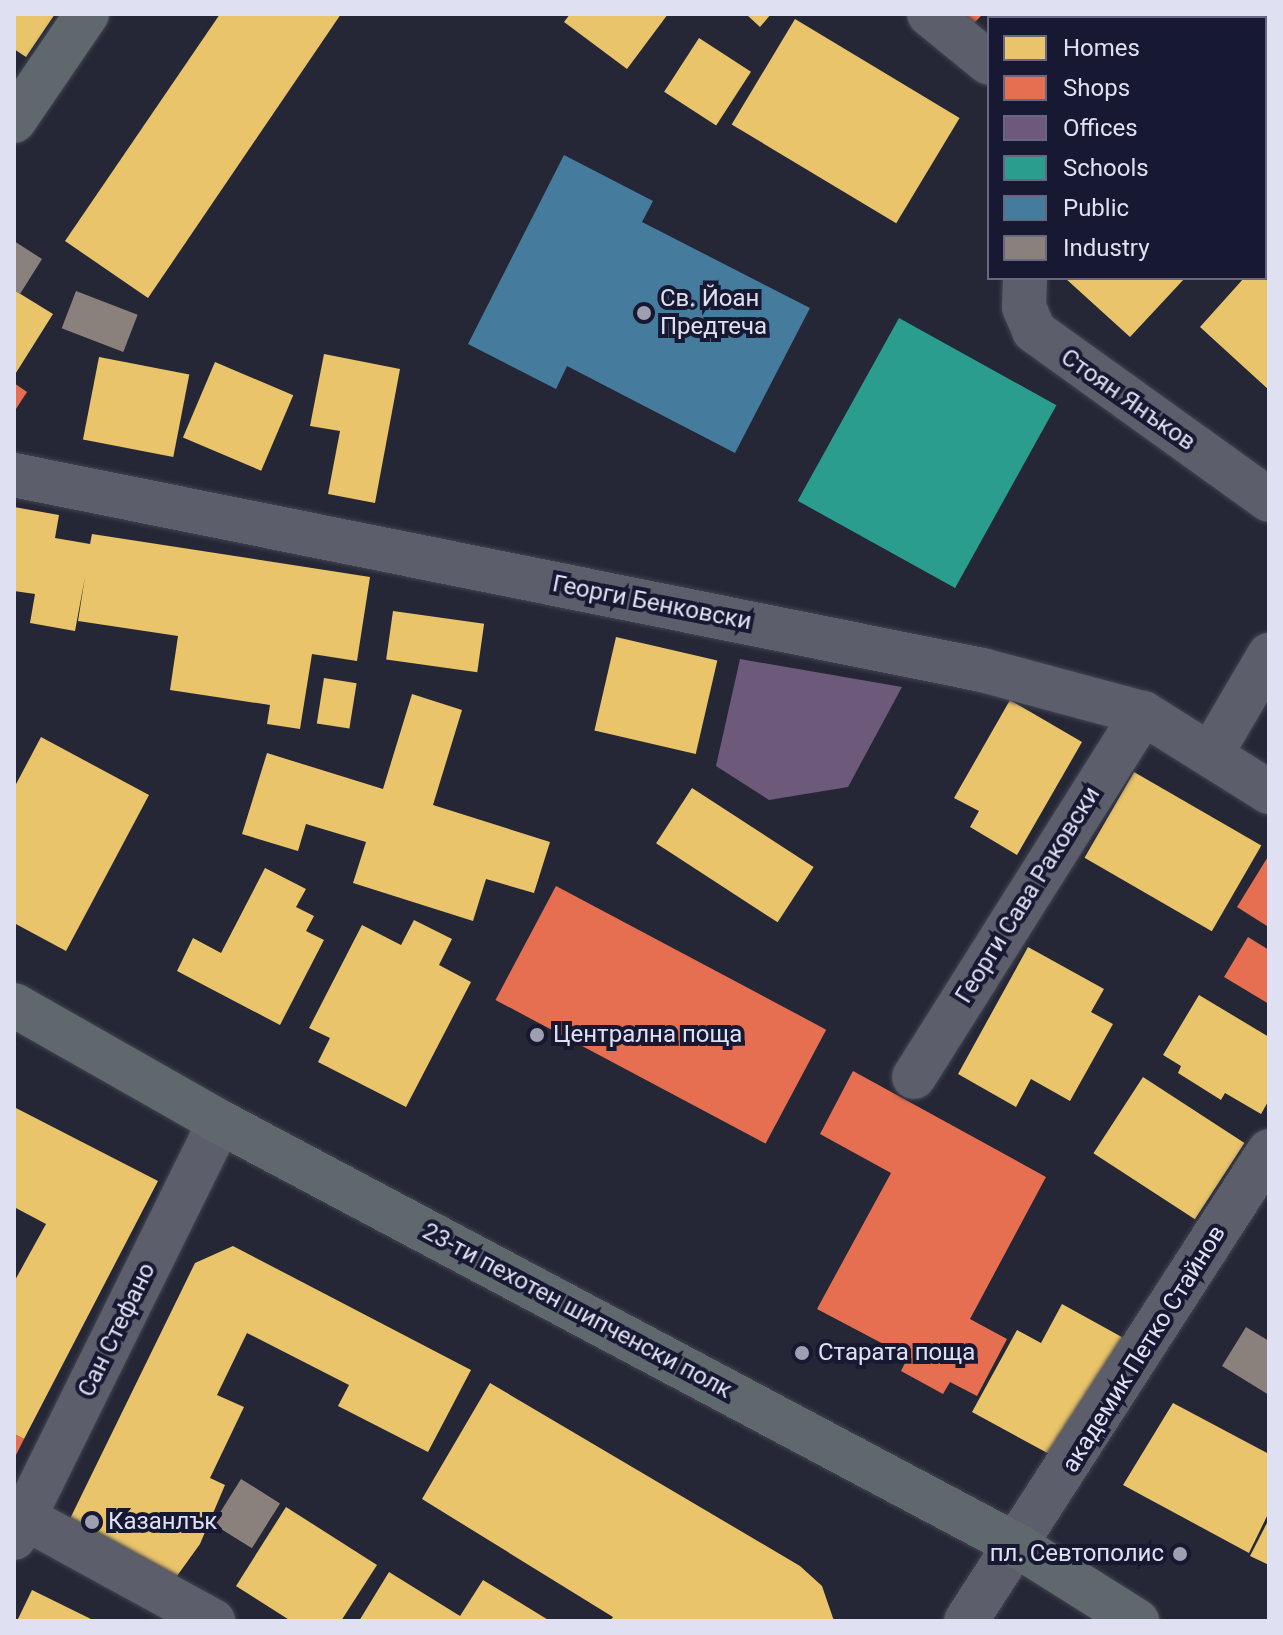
<!DOCTYPE html>
<html>
<head>
<meta charset="utf-8">
<style>
	body { margin:0 }
	#map { position:relative; width:1283px; height:1635px; overflow:hidden; background:#262736; font-family:Roboto,sans-serif }
	div>[style] { position:absolute }
	.homes>* { inset:0; background:#e9c46a; transform-origin:0 0 }
	.shops>* { inset:0; background:#e76f51; transform-origin:0 0 }
	.offices>* { inset:0; background:#6d597a }
	.schools>* { inset:0; background:#2a9d8f; transform-origin:0 0 }
	.public>* { inset:0; background:#457b9d }
	.industry>* { inset:0; background:#8a817c; transform-origin:0 0 }
	.roads { filter:drop-shadow(0 0 2px #424350) drop-shadow(0 0 2px #424350) }
	.minor>* { height:44px; margin:-22px; padding:0 22px; transform-origin:22px; border-radius:22px; background:#5d5e6b }
	.major>* { height:44px; margin:-22px; padding:0 22px; transform-origin:22px; border-radius:22px; background:#5f686c }
	.dots>* { width:22px; height:22px; translate:-50% -50%; box-sizing:border-box; border:4px solid #171831; border-radius:50% }
	span { translate:-50% -50%; white-space:nowrap; text-align:center; line-height:1.15; -webkit-text-stroke:8px #171831; paint-order:stroke }
	.poi-label { font-size:24px; color:#dfe1f3 }
	.left { translate:0 -50%; text-align:left }
	.right { translate:-100% -50%; text-align:right }
	.street-label { font-size:24px; color:#dfe1f3 }
	.frame { position:absolute; inset:0; border:16px solid #dfe1f3; pointer-events:none }
	.legend { position:absolute; left:987px; top:16px; width:280px; height:264px; box-sizing:border-box; background:#171831; border:2px solid #67687f; margin:0; padding:10px 14px; list-style:none; font-size:24px; color:#dfe1f3 }
	.legend li { display:flex; align-items:center; gap:16px; height:40px }
	.legend b { width:40px; border:2px solid #67687f }
</style>
</head>
<body>
<div id="map">
	<div class="homes">
		<div style="clip-path:polygon(14px 14px,55px 14px,26px 57px,14px 49px)"></div>
		<div style="clip-path:polygon(220px 14px,341px 14px,148px 298px,65px 241px)"></div>
		<div style="clip-path:polygon(570px 14px,668px 14px,627px 69px,564px 22px)"></div>
		<div style="clip-path:polygon(746px 14px,771px 14px,760px 27px)"></div>
		<div style="clip-path:polygon(1019px 14px,1055px 14px,1051px 18px)"></div>
		<div style="left:795px;top:19px;width:192px;height:123px;rotate:31deg"></div>
		<div style="left:699px;top:38px;width:62px;height:64px;rotate:33deg"></div>
		<div style="clip-path:polygon(1269px 250px,1269px 390px,1200px 327px,1244px 278px,1265px 278px)"></div>
		<div style="clip-path:polygon(1065px 278px,1185px 278px,1130px 337px)"></div>
		<div style="clip-path:polygon(14px 290px,53px 314px,14px 376px)"></div>
		<div style="clip-path:polygon(324px 354px,400px 369px,375px 503px,328px 494px,340px 431px,310px 426px)"></div>
		<div style="left:99px;top:357px;width:92px;height:84px;rotate:11deg"></div>
		<div style="left:215px;top:362px;width:85px;height:82px;rotate:23deg"></div>
		<div style="clip-path:polygon(14px 507px,59px 515px,55px 538px,90px 544px,92px 534px,370px 577px,357px 661px,312px 654px,300px 729px,267px 724px,270px 705px,170px 690px,178px 636px,78px 621px,85px 577px,75px 631px,30px 623px,35px 594px,14px 591px)"></div>
		<div style="left:393px;top:611px;width:92px;height:49px;rotate:8deg"></div>
		<div style="left:616px;top:637px;width:104px;height:96px;rotate:13deg"></div>
		<div style="left:324px;top:678px;width:33px;height:46px;rotate:9deg"></div>
		<div style="clip-path:polygon(412px 694px,462px 710px,433px 805px,550px 842px,534px 893px,486px 879px,473px 921px,353px 883px,366px 842px,306px 824px,298px 851px,242px 834px,267px 753px,383px 789px)"></div>
		<div style="clip-path:polygon(1010px 700px,1082px 742px,1017px 855px,970px 827px,979px 811px,954px 798px)"></div>
		<div style="clip-path:polygon(41px 737px,149px 795px,66px 951px,14px 923px,14px 788px)"></div>
		<div style="left:1134px;top:772px;width:147px;height:99px;rotate:30deg"></div>
		<div style="left:692px;top:788px;width:145px;height:66px;rotate:33deg"></div>
		<div style="clip-path:polygon(265px 868px,306px 889px,296px 907px,314px 916px,306px 931px,324px 940px,280px 1025px,177px 971px,193px 938px,221px 953px)"></div>
		<div style="clip-path:polygon(414px 920px,452px 939px,439px 965px,471px 982px,406px 1107px,318px 1062px,330px 1038px,309px 1028px,362px 925px,401px 945px)"></div>
		<div style="clip-path:polygon(1028px 947px,1104px 989px,1091px 1012px,1113px 1024px,1070px 1101px,1031px 1079px,1016px 1107px,958px 1074px)"></div>
		<div style="clip-path:polygon(1199px 995px,1269px 1037px,1269px 1100px,1261px 1114px,1225px 1093px,1221px 1100px,1178px 1073px,1181px 1066px,1163px 1055px)"></div>
		<div style="left:1143px;top:1077px;width:121px;height:91px;rotate:33deg"></div>
		<div style="clip-path:polygon(14px 1107px,158px 1181px,24px 1439px,14px 1434px,14px 1282px,46px 1224px,14px 1207px)"></div>
		<div style="clip-path:polygon(233px 1246px,471px 1370px,428px 1452px,338px 1406px,349px 1385px,247px 1333px,217px 1395px,244px 1407px,210px 1478px,225px 1485px,200px 1544px,164px 1594px,65px 1529px,195px 1263px)"></div>
		<div style="clip-path:polygon(1062px 1304px,1129px 1341px,1064px 1462px,972px 1412px,1017px 1330px,1041px 1343px)"></div>
		<div style="clip-path:polygon(490px 1383px,800px 1566px,822px 1586px,834px 1621px,610px 1621px,613px 1617px,422px 1499px)"></div>
		<div style="clip-path:polygon(1173px 1403px,1269px 1454px,1269px 1512px,1249px 1553px,1123px 1485px)"></div>
		<div style="clip-path:polygon(286px 1507px,377px 1565px,341px 1621px,291px 1621px,236px 1586px)"></div>
		<div style="clip-path:polygon(1269px 1519px,1269px 1565px,1250px 1556px)"></div>
		<div style="clip-path:polygon(389px 1572px,460px 1616px,483px 1580px,550px 1621px,359px 1621px)"></div>
		<div style="clip-path:polygon(32px 1590px,95px 1621px,17px 1621px)"></div>
	</div>
	<div class="shops">
		<div style="clip-path:polygon(956px 14px,983px 14px,970px 27px)"></div>
		<div style="clip-path:polygon(14px 383px,27px 392px,14px 412px)"></div>
		<div style="clip-path:polygon(1269px 855px,1269px 923px,1267px 926px,1237px 907px)"></div>
		<div style="left:556px;top:886px;width:306px;height:129px;rotate:28deg"></div>
		<div style="clip-path:polygon(1248px 937px,1269px 950px,1269px 1004px,1224px 977px)"></div>
		<div style="clip-path:polygon(853px 1071px,1046px 1177px,970px 1319px,1007px 1339px,977px 1396px,950px 1382px,943px 1394px,901px 1371px,908px 1357px,817px 1309px,891px 1173px,820px 1134px)"></div>
		<div style="clip-path:polygon(14px 1434px,24px 1439px,14px 1459px)"></div>
	</div>
	<div class="offices">
		<div style="clip-path:polygon(740px 659px,902px 687px,848px 787px,769px 800px,716px 766px)"></div>
	</div>
	<div class="schools">
		<div style="left:899px;top:318px;width:180px;height:209px;rotate:29deg"></div>
	</div>
	<div class="public">
		<div style="clip-path:polygon(564px 155px,653px 201px,642px 222px,810px 308px,735px 453px,567px 366px,556px 389px,468px 344px)"></div>
	</div>
	<div class="industry">
		<div style="clip-path:polygon(14px 241px,42px 259px,20px 294px,14px 290px)"></div>
		<div style="left:76px;top:291px;width:66px;height:40px;rotate:21deg"></div>
		<div style="clip-path:polygon(1246px 1327px,1269px 1341px,1269px 1395px,1222px 1366px)"></div>
		<div style="left:241px;top:1479px;width:46px;height:53px;rotate:32deg"></div>
	</div>
	<div class="roads">
		<div class="minor">
			<div style="left:929px;top:14px;width:77px;rotate:39.2deg"></div>
			<div style="left:1264px;top:18px;width:6px;rotate:-45deg"></div>
			<div style="left:1025px;top:278px;width:29px;rotate:92deg"></div>
			<div style="left:1024px;top:307px;width:26px;rotate:67deg"></div>
			<div style="left:1034px;top:331px;width:289px;rotate:35.7deg"></div>
			<div style="left:14px;top:475px;width:987px;rotate:11.39deg"></div>
			<div style="left:982px;top:670px;width:167px;rotate:15deg"></div>
			<div style="left:1143px;top:713px;width:149px;rotate:32.1deg"></div>
			<div style="left:1211px;top:754px;width:115px;rotate:-59.6deg"></div>
			<div style="left:914px;top:1077px;width:430px;rotate:-57.8deg"></div>
			<div style="left:14px;top:1512px;width:227px;rotate:28.7deg"></div>
			<div style="left:14px;top:1538px;width:464px;rotate:-63.7deg"></div>
			<div style="left:966px;top:1621px;width:559px;rotate:-57.19deg"></div>
		</div>
		<div class="major">
			<div style="left:14px;top:121px;width:130px;rotate:-55.7deg"></div>
			<div style="left:14px;top:1005px;width:237px;rotate:29.6deg"></div>
			<div style="left:220px;top:1122px;width:904px;rotate:27.98deg"></div>
			<div style="left:1018px;top:1546px;width:141px;rotate:32.2deg"></div>
		</div>
	</div>
	<div class="dots">
		<div style="left:644px;top:313px;background:#9ea0b1"></div>
		<div style="left:537px;top:1035px;background:#9ea0b1"></div>
		<div style="left:802px;top:1353px;background:#9ea0b1"></div>
		<div style="left:92px;top:1522px;background:#9ea0b1"></div>
		<div style="left:1180px;top:1554px;background:#9ea0b1"></div>
	</div>
	<div class="poi-label">
		<span class="left" style="left:660px;top:313px">Св. Йоан<br>Предтеча</span>
		<span class="left" style="left:553px;top:1035px">Централна поща</span>
		<span class="left" style="left:818px;top:1353px">Старата поща</span>
		<span class="left" style="left:108px;top:1522px">Казанлък</span>
		<span class="right" style="left:1164px;top:1554px">пл. Севтополис</span>
	</div>
	<div class="street-label">
		<span style="left:1128px;top:400px;rotate:35deg">Стоян Янъков</span>
		<span style="left:652px;top:603px;rotate:11deg">Георги Бенковски</span>
		<span style="left:1028px;top:895px;rotate:-58deg">Георги Сава Раковски</span>
		<span style="left:577px;top:1311px;rotate:28deg">23-ти пехотен шипченски полк</span>
		<span style="left:117px;top:1330px;rotate:-64deg">Сан Стефано</span>
		<span style="left:1144px;top:1349px;rotate:-58deg">академик Петко Стайнов</span>
	</div>
	<div class="frame"></div>
	<ul class="legend">
	<li><b style="height:22px;background:#e9c46a"></b>Homes</li>
	<li><b style="height:22px;background:#e76f51"></b>Shops</li>
	<li><b style="height:22px;background:#6d597a"></b>Offices</li>
	<li><b style="height:22px;background:#2a9d8f"></b>Schools</li>
	<li><b style="height:22px;background:#457b9d"></b>Public</li>
	<li><b style="height:22px;background:#8a817c"></b>Industry</li>
	</ul>
</div>
</body>
</html>
